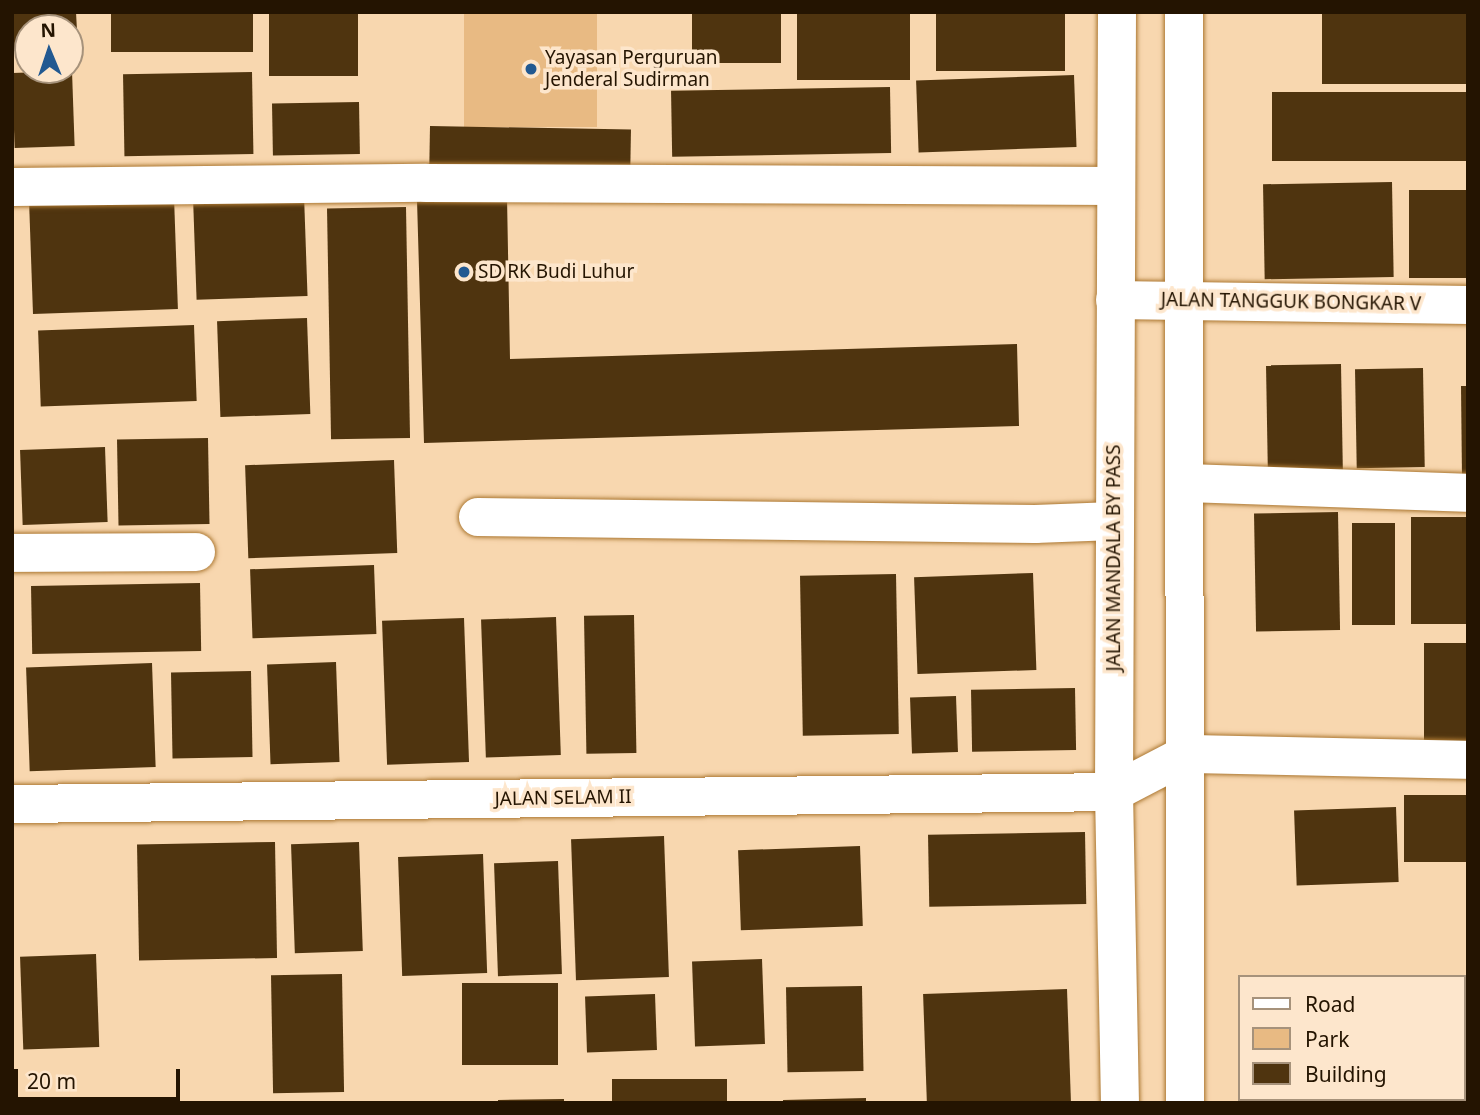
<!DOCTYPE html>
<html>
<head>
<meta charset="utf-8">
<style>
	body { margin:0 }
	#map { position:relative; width:1480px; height:1115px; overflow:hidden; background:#f8d7af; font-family:"Noto Sans",sans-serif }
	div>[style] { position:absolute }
	.green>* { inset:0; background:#e8ba83; transform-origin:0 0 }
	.building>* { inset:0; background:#4f340f; transform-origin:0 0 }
	.roads { filter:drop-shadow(0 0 2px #ac7832) drop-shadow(0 0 2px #ac7832) }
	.minor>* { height:38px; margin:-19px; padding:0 19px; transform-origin:19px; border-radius:19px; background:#fff }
	.dots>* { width:19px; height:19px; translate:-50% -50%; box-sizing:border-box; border:4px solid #fde6cc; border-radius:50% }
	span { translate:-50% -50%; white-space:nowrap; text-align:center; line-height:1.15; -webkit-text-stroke:7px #fde6cc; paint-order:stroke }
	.poi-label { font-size:19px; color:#241401 }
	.left { translate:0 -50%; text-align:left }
	.street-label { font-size:19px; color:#241401 }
	.frame { position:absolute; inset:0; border:14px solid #241401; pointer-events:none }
	.legend { position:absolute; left:1238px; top:975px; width:228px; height:126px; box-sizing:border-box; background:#fde6cc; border:2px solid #a6927b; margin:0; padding:9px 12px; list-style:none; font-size:21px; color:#241401 }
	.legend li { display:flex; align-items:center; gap:14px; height:35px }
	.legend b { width:35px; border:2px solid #a6927b }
	.north { position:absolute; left:14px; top:14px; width:70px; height:70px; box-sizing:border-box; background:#fde6cc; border:2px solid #a6927b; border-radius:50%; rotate:358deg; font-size:19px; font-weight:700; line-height:28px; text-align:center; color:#241401 }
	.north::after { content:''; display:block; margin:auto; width:24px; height:32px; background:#225991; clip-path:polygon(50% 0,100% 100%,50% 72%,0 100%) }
	.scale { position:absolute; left:14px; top:1069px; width:166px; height:32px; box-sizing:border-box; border:4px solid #241401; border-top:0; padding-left:9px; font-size:21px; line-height:24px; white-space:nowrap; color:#241401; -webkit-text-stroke:5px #fde6cc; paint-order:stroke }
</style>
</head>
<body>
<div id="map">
	<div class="green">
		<div style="left:464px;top:12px;width:133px;height:115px"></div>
	</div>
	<div class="building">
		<div style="clip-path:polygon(12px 12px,76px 12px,78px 49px,70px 49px,70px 28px,28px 28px,28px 50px,12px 51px)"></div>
		<div style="left:111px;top:12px;width:142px;height:40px"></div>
		<div style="left:269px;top:12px;width:89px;height:64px"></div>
		<div style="left:692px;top:12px;width:89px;height:51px"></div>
		<div style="left:797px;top:12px;width:113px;height:68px"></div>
		<div style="left:936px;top:12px;width:129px;height:59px"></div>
		<div style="left:1322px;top:12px;width:146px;height:72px"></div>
		<div style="left:72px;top:71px;width:75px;height:60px;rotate:88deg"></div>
		<div style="left:252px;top:72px;width:82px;height:129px;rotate:89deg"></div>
		<div style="left:1074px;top:75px;width:72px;height:158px;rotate:88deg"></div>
		<div style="left:890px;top:87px;width:66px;height:219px;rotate:89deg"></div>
		<div style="left:1468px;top:92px;width:69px;height:196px;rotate:90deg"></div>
		<div style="left:359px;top:102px;width:52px;height:87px;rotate:89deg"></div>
		<div style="left:430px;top:126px;width:201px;height:42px;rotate:1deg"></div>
		<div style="left:1392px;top:182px;width:95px;height:129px;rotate:89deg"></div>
		<div style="left:1468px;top:190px;width:88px;height:59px;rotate:90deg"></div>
		<div style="left:304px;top:195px;width:101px;height:111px;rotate:88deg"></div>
		<div style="left:174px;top:197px;width:112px;height:145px;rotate:88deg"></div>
		<div style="clip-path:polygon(507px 197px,510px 359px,1017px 344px,1019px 426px,424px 443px,417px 200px)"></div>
		<div style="left:406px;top:207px;width:231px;height:79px;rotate:89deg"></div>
		<div style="left:307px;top:318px;width:96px;height:90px;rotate:88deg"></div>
		<div style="left:194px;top:325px;width:76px;height:156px;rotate:88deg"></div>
		<div style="left:1341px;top:364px;width:109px;height:75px;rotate:89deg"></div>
		<div style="left:1423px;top:368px;width:99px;height:68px;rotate:89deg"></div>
		<div style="clip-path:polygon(1461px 386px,1468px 386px,1468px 478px,1462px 478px)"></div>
		<div style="left:208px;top:438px;width:86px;height:91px;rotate:89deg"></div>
		<div style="left:105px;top:447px;width:75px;height:85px;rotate:88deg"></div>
		<div style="left:394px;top:460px;width:93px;height:149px;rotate:88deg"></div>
		<div style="left:1338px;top:512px;width:118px;height:84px;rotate:89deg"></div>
		<div style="left:1468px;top:517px;width:107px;height:57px;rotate:90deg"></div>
		<div style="left:1352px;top:523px;width:43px;height:102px"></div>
		<div style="left:374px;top:565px;width:69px;height:124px;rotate:88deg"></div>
		<div style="left:1033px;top:573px;width:97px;height:119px;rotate:88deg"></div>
		<div style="left:896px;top:574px;width:160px;height:96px;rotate:89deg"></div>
		<div style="left:200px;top:583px;width:68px;height:169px;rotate:89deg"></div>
		<div style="left:634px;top:615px;width:138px;height:50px;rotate:89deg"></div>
		<div style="left:556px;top:617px;width:138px;height:75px;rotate:88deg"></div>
		<div style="left:464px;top:618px;width:144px;height:82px;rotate:88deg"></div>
		<div style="left:1468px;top:643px;width:101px;height:44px;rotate:90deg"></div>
		<div style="left:336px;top:662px;width:100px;height:69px;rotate:88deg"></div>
		<div style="left:152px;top:663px;width:104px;height:126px;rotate:88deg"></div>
		<div style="left:251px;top:671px;width:86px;height:80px;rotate:89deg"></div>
		<div style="left:1075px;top:688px;width:62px;height:104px;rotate:89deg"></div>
		<div style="left:956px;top:696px;width:56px;height:46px;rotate:88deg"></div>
		<div style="left:1468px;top:795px;width:67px;height:64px;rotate:90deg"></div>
		<div style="left:1396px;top:807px;width:75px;height:102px;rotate:88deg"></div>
		<div style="left:1085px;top:832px;width:72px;height:157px;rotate:89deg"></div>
		<div style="left:664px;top:836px;width:141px;height:93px;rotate:88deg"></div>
		<div style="left:275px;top:842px;width:116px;height:138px;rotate:89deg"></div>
		<div style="left:359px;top:842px;width:109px;height:68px;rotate:88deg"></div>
		<div style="left:860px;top:846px;width:80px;height:122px;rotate:88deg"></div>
		<div style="left:483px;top:854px;width:119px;height:85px;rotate:88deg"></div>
		<div style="left:558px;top:861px;width:113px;height:64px;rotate:88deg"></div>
		<div style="left:96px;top:954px;width:93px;height:76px;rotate:88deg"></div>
		<div style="left:762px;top:959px;width:85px;height:70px;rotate:88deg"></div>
		<div style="left:342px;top:974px;width:118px;height:71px;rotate:89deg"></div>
		<div style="left:462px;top:983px;width:96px;height:82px"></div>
		<div style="left:862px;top:986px;width:85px;height:76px;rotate:89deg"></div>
		<div style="left:1067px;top:989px;width:114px;height:144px;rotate:88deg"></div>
		<div style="left:655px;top:994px;width:56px;height:70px;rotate:88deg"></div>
		<div style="left:727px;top:1079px;width:24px;height:115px;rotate:90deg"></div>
		<div style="clip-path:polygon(866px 1098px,866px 1103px,783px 1103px,783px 1100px)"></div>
		<div style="clip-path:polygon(564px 1099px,564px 1103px,498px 1103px,498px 1100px)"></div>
	</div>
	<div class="roads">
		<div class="minor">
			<div style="left:1117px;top:12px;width:780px;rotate:90.22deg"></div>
			<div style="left:1114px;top:792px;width:311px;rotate:88.9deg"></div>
			<div style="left:1184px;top:12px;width:1091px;rotate:89.95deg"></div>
			<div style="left:12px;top:187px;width:414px;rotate:-0.6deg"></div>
			<div style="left:426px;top:183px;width:688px;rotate:0.25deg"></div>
			<div style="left:1115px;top:300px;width:353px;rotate:0.8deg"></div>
			<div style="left:1185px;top:483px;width:283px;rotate:2deg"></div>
			<div style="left:478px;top:517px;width:557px;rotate:0.72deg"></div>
			<div style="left:1035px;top:524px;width:79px;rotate:-2.2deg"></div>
			<div style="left:12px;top:553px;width:184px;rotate:-0.3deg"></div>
			<div style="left:12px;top:804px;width:1102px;rotate:-0.62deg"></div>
			<div style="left:1114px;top:792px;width:82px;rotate:-27.5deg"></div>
			<div style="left:1187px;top:754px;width:281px;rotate:1.2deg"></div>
		</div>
	</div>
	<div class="dots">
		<div style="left:531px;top:69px;background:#225991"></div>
		<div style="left:464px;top:272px;background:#225991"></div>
	</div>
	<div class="poi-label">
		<span class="left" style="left:545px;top:69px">Yayasan Perguruan<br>Jenderal Sudirman</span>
		<span class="left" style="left:478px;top:272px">SD RK Budi Luhur</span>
	</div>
	<div class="street-label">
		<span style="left:1291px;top:302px;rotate:1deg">JALAN TANGGUK BONGKAR V</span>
		<span style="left:1114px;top:558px;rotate:-90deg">JALAN MANDALA BY PASS</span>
		<span style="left:563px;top:798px;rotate:-1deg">JALAN SELAM II</span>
	</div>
	<div class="frame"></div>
	<ul class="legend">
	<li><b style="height:9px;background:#fff"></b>Road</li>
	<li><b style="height:19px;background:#e8ba83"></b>Park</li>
	<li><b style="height:19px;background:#4f340f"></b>Building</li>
	</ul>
	<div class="north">N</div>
	<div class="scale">20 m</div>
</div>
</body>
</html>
